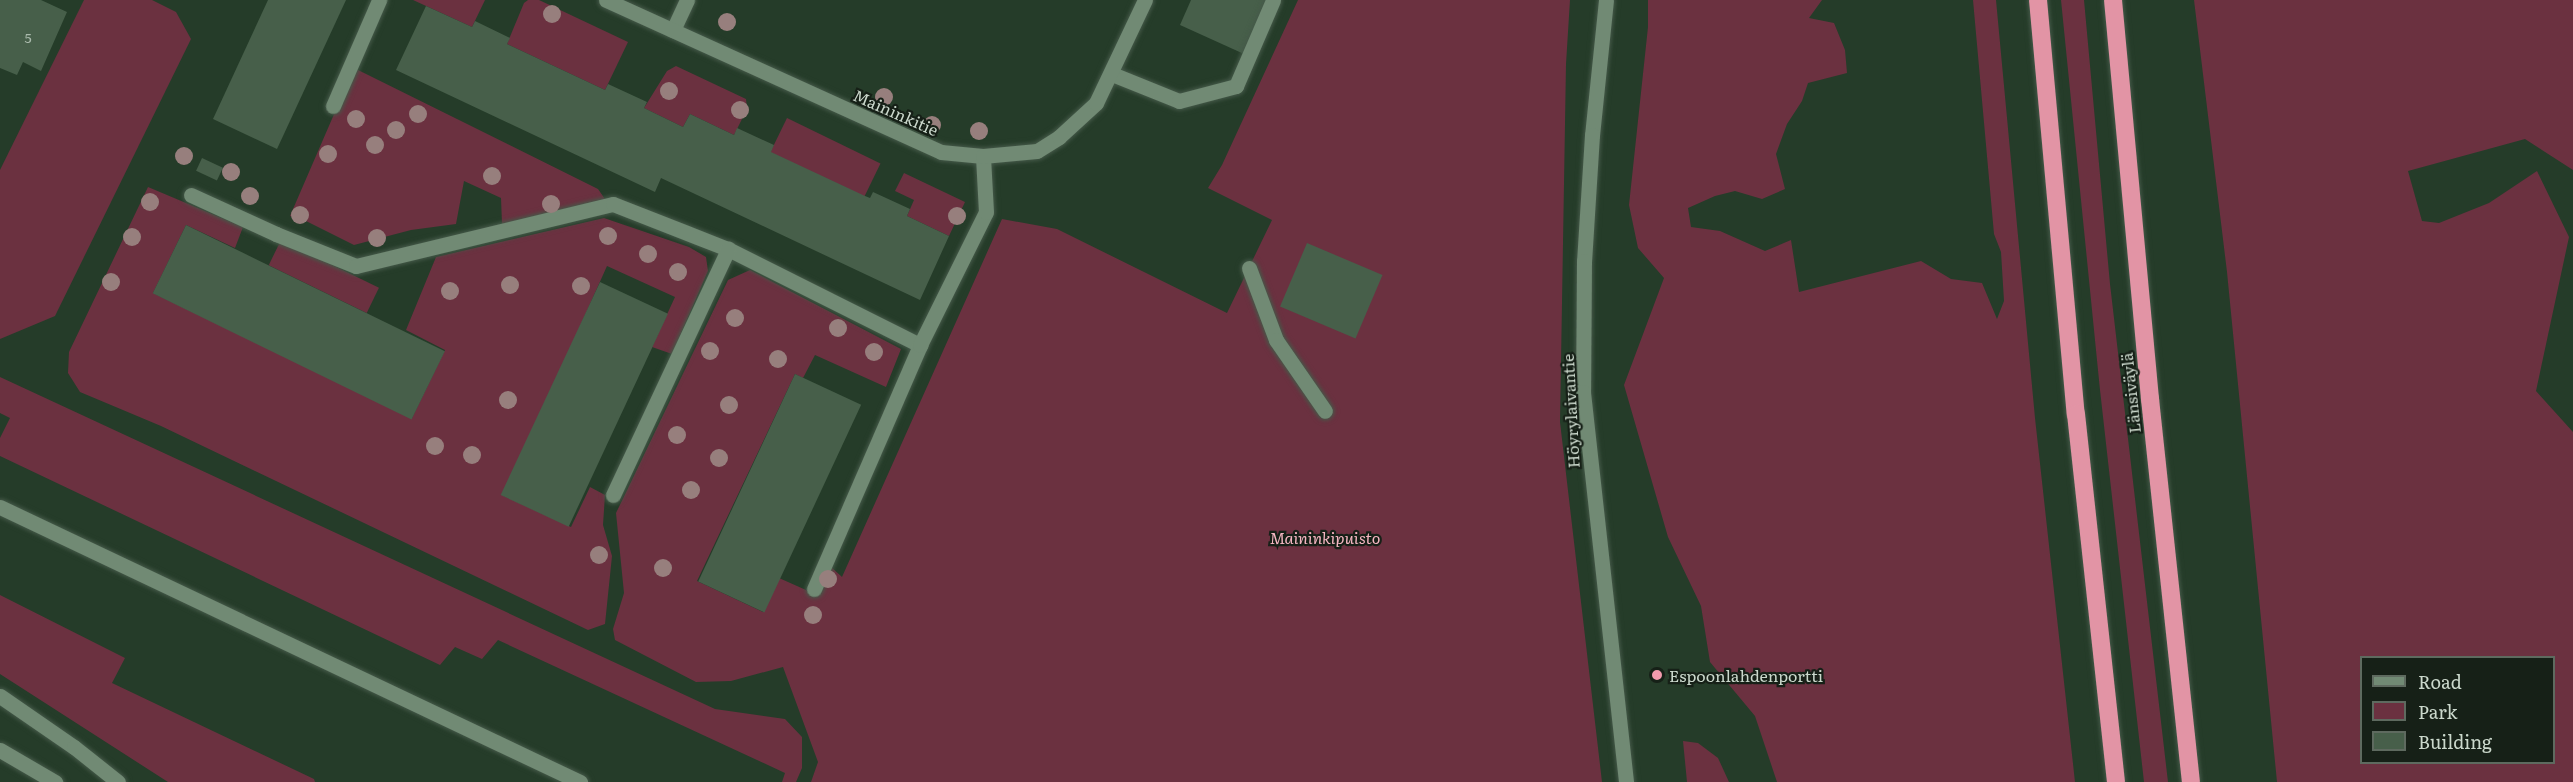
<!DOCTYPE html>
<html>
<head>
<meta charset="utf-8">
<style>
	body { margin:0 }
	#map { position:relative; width:2573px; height:782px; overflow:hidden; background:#253c29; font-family:Literata,serif }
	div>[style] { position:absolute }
	.green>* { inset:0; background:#6b3140; transform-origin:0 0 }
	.building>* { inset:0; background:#475f4a; transform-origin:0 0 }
	.roads { filter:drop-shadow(0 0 2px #455949) drop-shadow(0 0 2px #455949) }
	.service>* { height:15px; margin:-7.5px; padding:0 7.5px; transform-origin:7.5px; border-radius:7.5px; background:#718a74 }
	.minor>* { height:15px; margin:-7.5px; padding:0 7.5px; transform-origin:7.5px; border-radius:7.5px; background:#718a74 }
	.secondary>* { height:15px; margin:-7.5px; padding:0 7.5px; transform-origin:7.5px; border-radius:7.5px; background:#718a74 }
	.motorway>* { height:18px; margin:-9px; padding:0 9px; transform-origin:9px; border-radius:9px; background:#e294a5 }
	.trees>* { width:18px; height:18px; margin:-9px; border-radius:50%; background:#977f7d }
	.dots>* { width:16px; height:16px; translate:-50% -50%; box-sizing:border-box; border:3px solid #162017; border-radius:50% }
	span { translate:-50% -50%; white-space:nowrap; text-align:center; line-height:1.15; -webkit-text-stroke:4.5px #162017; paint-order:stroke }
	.number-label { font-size:14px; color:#aabaac }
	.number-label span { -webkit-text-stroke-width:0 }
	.street-label { font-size:16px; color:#cbd8cc }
	.park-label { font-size:16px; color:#f5b6c2; font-style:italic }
	.poi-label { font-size:16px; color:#cbd8cc }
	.left { translate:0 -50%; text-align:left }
	.legend { position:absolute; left:2360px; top:656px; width:195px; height:108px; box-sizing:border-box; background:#162017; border:2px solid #5e6a5f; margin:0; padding:8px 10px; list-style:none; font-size:18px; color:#cbd8cc }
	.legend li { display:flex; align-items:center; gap:12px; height:30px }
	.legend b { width:30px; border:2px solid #5e6a5f }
</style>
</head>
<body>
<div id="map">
	<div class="green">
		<div style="clip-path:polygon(84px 0,152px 0,176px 12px,191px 39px,55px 316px,0 339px,0 170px)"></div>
		<div style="clip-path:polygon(413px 0,485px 0,472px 27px)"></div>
		<div style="clip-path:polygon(528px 0,539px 0,628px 42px,605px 90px,507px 44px,524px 3px)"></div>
		<div style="clip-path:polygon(1298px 0,1570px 0,1566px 64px,1560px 422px,1602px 782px,811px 782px,818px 762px,783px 667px,731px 681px,696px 682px,615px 640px,613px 629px,624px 593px,616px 513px,728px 280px,750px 270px,901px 349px,886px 387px,815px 355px,803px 378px,795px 374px,697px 581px,763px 612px,779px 578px,815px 594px,829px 565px,842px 577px,1002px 219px,1057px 229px,1227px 313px,1272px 220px,1208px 188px,1222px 165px)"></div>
		<div style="clip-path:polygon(1648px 0,1822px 0,1809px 18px,1834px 23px,1845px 50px,1847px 73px,1808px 83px,1802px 101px,1787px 124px,1776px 154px,1785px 189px,1762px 199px,1735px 191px,1715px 196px,1688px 208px,1691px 227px,1720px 231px,1765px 251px,1791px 240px,1799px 292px,1921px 261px,1951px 279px,1982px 283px,1997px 319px,2004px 301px,2001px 252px,1994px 234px,1973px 0,1996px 0,2035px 418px,2075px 782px,1777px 782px,1755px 716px,1710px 662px,1701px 606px,1668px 537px,1624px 385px,1664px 278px,1638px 248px,1629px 205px,1648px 27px)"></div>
		<div style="clip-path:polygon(2061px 0,2084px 0,2110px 284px,2168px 782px,2144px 782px,2100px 390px)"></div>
		<div style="clip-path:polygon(evenodd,2194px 0,2573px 0,2573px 170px,2525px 139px,2408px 171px,2422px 221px,2439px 223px,2489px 203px,2537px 171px,2569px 237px,2536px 391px,2573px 432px,2573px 782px,2277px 782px,2227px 272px,2194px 0,2362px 658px,2554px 658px,2554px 762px,2362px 762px,2362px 658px)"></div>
		<div style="clip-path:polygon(676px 66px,746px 99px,747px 109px,734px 135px,690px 114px,683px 127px,644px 108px,667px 71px)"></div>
		<div style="clip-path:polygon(354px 68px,598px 189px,607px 202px,502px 224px,501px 198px,464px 181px,456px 224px,411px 230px,354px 245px,304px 220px,290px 216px)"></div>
		<div style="left:787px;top:118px;width:104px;height:38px;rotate:26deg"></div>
		<div style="clip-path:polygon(904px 173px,965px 202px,949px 236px,907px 216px,914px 200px,895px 191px)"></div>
		<div style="clip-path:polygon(148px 187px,243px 227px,235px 248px,186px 225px,153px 293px,412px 418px,445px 350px,406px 330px,436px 257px,604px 218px,689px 247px,706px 257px,708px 271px,672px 354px,652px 347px,675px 297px,607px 266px,504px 496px,571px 527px,590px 487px,605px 495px,603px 525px,612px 556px,605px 624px,588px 630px,161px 426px,80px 392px,68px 373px,69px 352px)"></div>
		<div style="left:281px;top:240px;width:109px;height:28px;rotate:26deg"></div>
		<div style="clip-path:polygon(0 377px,715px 709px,785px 719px,802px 737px,802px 768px,796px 782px,782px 782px,785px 773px,498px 640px,482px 659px,455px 647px,440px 665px,0 456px,0 438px,10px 418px,0 413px)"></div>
		<div style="clip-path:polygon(0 595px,125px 658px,112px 683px,314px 779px,315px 782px,168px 782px,0 674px)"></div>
		<div style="clip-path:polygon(1683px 741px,1698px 743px,1718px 758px,1729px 782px,1687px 782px)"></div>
	</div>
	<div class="building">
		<div style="clip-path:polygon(0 0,41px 0,67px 12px,41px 71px,23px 62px,17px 75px,0 68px)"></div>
		<div style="clip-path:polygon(268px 0,346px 0,277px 149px,213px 119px)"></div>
		<div style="clip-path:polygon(1191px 0,1268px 0,1244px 54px,1180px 25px)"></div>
		<div style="clip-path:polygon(426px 6px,472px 27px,475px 21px,510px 38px,507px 44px,605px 90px,608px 84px,647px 102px,644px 108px,683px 127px,690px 114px,734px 135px,737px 128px,774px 145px,771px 152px,865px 196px,870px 198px,873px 192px,910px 209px,907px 216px,949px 236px,920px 300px,661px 178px,655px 192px,396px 70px)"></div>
		<div style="left:202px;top:158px;width:23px;height:14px;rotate:25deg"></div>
		<div style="left:186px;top:225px;width:288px;height:76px;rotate:26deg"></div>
		<div style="left:1307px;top:243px;width:82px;height:69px;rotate:23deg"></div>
		<div style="left:600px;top:282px;width:75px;height:235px;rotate:25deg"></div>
		<div style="left:795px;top:374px;width:73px;height:229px;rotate:25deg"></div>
	</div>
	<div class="roads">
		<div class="service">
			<div style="left:673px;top:30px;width:33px;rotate:-65deg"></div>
			<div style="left:1112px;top:74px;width:72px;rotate:21.9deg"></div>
			<div style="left:1179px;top:101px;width:59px;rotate:-14.7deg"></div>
			<div style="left:1236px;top:86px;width:94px;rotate:-66.7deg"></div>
			<div style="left:333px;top:106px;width:116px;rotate:-66.5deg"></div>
			<div style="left:191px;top:195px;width:94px;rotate:24.6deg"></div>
			<div style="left:276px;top:234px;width:86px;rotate:21.8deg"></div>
			<div style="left:356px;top:266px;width:264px;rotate:-13.6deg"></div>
			<div style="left:613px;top:204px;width:123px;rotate:21.4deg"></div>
			<div style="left:728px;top:249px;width:215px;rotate:26.6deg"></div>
			<div style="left:1249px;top:268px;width:77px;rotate:69.4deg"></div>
			<div style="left:1276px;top:340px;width:86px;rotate:55.4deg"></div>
			<div style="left:613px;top:495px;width:272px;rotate:-64.9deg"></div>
			<div style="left:0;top:507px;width:642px;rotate:25.37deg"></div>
			<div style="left:814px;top:589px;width:266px;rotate:-66.5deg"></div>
			<div style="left:920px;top:345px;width:148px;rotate:-63.6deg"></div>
			<div style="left:986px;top:212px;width:56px;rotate:-93.1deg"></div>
		</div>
		<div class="minor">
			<div style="left:606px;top:0;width:368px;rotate:24.4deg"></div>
			<div style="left:941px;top:152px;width:42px;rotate:5.4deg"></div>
			<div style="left:983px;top:156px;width:54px;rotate:-5.3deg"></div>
			<div style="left:1037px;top:151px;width:26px;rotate:-32deg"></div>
			<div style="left:1059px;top:137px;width:50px;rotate:-42.6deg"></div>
			<div style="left:1096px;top:103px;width:114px;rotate:-64.6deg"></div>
		</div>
		<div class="secondary">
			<div style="left:1606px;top:0;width:136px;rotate:95.9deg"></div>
			<div style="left:1592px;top:135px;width:126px;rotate:93.6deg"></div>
			<div style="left:1584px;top:261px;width:131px;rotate:90.4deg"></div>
			<div style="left:1583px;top:392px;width:392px;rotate:83.7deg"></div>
			<div style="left:0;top:696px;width:90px;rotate:34.6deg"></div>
			<div style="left:74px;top:747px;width:56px;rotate:38.5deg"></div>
			<div style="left:0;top:750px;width:64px;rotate:30.2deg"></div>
		</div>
		<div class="motorway">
			<div style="left:2038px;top:0;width:416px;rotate:84.8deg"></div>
			<div style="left:2076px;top:414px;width:370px;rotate:83.8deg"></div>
			<div style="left:2113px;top:0;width:401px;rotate:84.7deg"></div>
			<div style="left:2150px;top:399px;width:385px;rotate:83.9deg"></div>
		</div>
	</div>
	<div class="trees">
		<div style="left:552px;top:14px"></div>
		<div style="left:727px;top:22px"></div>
		<div style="left:669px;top:91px"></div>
		<div style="left:884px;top:97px"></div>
		<div style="left:740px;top:110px"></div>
		<div style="left:418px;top:114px"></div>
		<div style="left:356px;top:119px"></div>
		<div style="left:932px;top:125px"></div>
		<div style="left:396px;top:130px"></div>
		<div style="left:979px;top:131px"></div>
		<div style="left:375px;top:145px"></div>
		<div style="left:328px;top:154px"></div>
		<div style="left:184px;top:156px"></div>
		<div style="left:231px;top:172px"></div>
		<div style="left:492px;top:176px"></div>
		<div style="left:250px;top:196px"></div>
		<div style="left:150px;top:202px"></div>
		<div style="left:551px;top:204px"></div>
		<div style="left:300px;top:215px"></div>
		<div style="left:957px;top:216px"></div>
		<div style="left:608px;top:236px"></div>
		<div style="left:132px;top:237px"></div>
		<div style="left:377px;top:238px"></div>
		<div style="left:648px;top:254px"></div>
		<div style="left:678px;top:272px"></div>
		<div style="left:111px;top:282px"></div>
		<div style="left:510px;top:285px"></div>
		<div style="left:581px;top:286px"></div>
		<div style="left:450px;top:291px"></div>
		<div style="left:735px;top:318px"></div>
		<div style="left:838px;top:328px"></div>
		<div style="left:710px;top:351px"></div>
		<div style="left:874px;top:352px"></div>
		<div style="left:778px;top:359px"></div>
		<div style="left:508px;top:400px"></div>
		<div style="left:729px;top:405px"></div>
		<div style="left:677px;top:435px"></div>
		<div style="left:435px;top:446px"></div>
		<div style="left:472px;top:455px"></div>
		<div style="left:719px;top:458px"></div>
		<div style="left:691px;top:490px"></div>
		<div style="left:599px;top:555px"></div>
		<div style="left:663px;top:568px"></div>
		<div style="left:828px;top:579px"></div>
		<div style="left:813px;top:615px"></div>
	</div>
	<div class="dots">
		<div style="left:1657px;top:675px;background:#f29aad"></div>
	</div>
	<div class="number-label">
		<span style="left:28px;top:37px">5</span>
	</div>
	<div class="street-label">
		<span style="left:896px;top:112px;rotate:24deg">Maininkitie</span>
		<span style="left:2130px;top:393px;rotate:-96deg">Länsiväylä</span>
		<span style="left:1570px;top:411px;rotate:-93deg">Höyrylaivantie</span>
	</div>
	<div class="park-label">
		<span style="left:1325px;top:537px">Maininkipuisto</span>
	</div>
	<div class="poi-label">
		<span class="left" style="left:1669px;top:675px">Espoonlahdenportti</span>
	</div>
	<ul class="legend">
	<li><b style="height:8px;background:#718a74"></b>Road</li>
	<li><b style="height:16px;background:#6b3140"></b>Park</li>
	<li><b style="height:16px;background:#475f4a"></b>Building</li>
	</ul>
</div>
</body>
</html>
